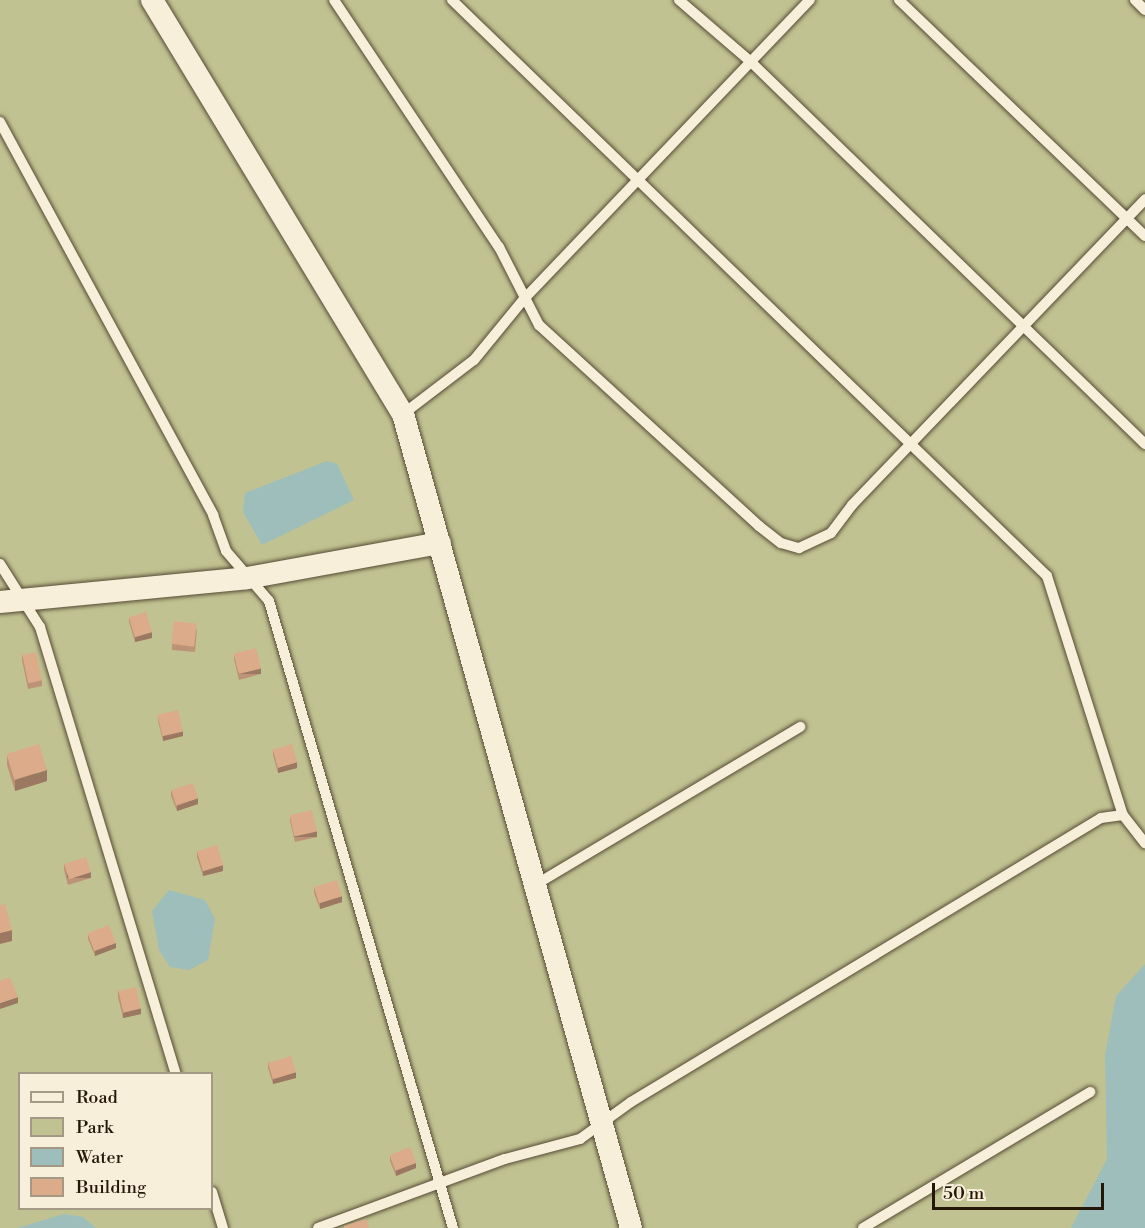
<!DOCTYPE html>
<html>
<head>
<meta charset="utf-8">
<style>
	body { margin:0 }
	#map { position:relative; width:1145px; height:1228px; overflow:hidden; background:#f3e6c5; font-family:"Libre Bodoni",serif }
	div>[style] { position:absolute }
	.green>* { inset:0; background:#c0c391 }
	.water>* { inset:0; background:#9dbebb }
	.roads { filter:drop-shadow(0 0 2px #584b37) drop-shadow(0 0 2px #584b37) }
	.service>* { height:10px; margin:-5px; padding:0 5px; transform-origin:5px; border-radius:5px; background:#f7efd9 }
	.minor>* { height:22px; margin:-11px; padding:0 11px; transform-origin:11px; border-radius:11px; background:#f7efd9 }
	.wall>* { inset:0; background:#bd9377 }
	.shaded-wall>* { inset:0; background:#9a7861; transform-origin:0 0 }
	.building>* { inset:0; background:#dcab8a; transform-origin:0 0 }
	span { translate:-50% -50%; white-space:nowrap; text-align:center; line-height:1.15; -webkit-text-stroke:4.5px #f7efd9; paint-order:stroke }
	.legend { position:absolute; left:18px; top:1072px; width:195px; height:138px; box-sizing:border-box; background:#f7efd9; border:2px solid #a39985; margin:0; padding:8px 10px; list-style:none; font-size:18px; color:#251708 }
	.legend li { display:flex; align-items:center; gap:12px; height:30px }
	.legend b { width:30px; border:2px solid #a39985 }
	.scale { position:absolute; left:932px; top:1183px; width:172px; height:27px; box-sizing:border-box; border:3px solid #251708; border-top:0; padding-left:8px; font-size:18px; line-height:21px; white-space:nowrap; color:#251708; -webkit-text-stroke:4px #f7efd9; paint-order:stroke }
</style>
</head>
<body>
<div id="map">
	<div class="green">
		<div style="clip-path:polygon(evenodd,0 0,1145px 0,1145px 1228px,0 1228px,0 0,20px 1074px,212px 1074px,212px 1208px,20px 1208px,20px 1074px)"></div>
	</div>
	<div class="water">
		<div style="clip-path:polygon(327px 461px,337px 464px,354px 500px,262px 545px,243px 512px,245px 493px)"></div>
		<div style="clip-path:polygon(169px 890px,205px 900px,215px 919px,208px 960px,189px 970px,170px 967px,159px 950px,152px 911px)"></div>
		<div style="clip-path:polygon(1145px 964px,1145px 1228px,1071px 1228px,1107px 1159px,1105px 1055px,1116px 996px)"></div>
		<div style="clip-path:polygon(64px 1214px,83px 1217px,96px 1228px,17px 1228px)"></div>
	</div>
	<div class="roads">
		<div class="service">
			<div style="left:334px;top:0;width:297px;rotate:56.3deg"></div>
			<div style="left:499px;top:247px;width:88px;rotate:62.9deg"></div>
			<div style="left:539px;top:325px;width:298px;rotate:42.4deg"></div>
			<div style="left:759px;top:526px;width:28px;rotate:38deg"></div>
			<div style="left:781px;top:543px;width:19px;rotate:16deg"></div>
			<div style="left:799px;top:548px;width:35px;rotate:-25deg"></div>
			<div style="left:831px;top:533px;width:35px;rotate:-53deg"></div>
			<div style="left:852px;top:505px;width:424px;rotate:-46.2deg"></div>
			<div style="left:452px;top:0;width:828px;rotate:44.07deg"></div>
			<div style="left:1047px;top:576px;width:251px;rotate:72.4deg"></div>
			<div style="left:679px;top:0;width:95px;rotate:40.7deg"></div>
			<div style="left:751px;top:62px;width:549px;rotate:44.11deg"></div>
			<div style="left:899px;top:0;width:341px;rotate:43.8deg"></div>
			<div style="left:1135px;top:0;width:14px;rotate:45deg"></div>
			<div style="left:0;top:122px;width:447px;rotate:61.5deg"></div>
			<div style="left:213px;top:515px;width:38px;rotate:70deg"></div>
			<div style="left:226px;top:551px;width:66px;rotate:49.3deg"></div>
			<div style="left:269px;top:601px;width:653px;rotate:73.65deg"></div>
			<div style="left:403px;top:414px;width:89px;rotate:-37.3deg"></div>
			<div style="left:474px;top:360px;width:79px;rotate:-50.7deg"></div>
			<div style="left:524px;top:299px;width:414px;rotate:-46.3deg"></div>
			<div style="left:0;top:564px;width:75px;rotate:57.6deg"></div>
			<div style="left:40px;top:627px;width:467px;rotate:73.1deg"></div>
			<div style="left:535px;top:885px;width:309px;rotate:-30.8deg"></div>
			<div style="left:212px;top:1192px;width:38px;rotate:73deg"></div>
			<div style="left:318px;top:1228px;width:199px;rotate:-20.3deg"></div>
			<div style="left:505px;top:1159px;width:78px;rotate:-14.9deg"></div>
			<div style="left:580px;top:1139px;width:63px;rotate:-36deg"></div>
			<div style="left:631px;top:1102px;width:549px;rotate:-31.14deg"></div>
			<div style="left:1101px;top:818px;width:22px;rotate:-8deg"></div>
			<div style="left:1123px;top:815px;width:36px;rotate:52deg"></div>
			<div style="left:863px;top:1228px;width:265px;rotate:-30.9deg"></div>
		</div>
		<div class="minor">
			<div style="left:152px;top:0;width:484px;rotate:58.8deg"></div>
			<div style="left:403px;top:414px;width:845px;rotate:74.35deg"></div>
			<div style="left:0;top:602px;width:248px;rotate:-5.5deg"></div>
			<div style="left:247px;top:578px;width:196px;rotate:-10.3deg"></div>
		</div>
	</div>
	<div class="wall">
		<div style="clip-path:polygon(129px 617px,152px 638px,135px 642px,129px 622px)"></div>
		<div style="clip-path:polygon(197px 629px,195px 652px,172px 650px,172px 644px)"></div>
		<div style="clip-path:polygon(234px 654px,261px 674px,239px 680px,234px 659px)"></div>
		<div style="clip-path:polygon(22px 655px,42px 680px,42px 686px,28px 689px,22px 660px)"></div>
		<div style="clip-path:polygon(158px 715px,183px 736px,163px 741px,158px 721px)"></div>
		<div style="clip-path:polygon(273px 749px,297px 768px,278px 773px,273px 755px)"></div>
		<div style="clip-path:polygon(7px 754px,47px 781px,15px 791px,7px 765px)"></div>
		<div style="clip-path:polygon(171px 790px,198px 804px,177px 811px,171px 796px)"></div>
		<div style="clip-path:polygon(290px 815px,317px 837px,295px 842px,290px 821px)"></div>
		<div style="clip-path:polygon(197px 851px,223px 871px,203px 876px,197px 857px)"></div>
		<div style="clip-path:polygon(64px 864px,91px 878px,68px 885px,64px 870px)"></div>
		<div style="clip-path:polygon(314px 887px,342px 902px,320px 909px,314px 893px)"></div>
		<div style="clip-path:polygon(88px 934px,116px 948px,95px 956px,88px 939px)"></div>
		<div style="clip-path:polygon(118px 991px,141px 1014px,123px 1018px,118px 997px)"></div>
		<div style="clip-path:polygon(268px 1062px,296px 1078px,273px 1084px,268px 1068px)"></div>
		<div style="clip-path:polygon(390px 1155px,416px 1168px,396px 1176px,390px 1161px)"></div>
	</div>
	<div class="shaded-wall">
		<div style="clip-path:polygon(152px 632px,152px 638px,135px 642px,135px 637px)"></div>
		<div style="left:261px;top:668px;width:6px;height:23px;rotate:90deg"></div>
		<div style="clip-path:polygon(183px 731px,183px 736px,163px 741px,163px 735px)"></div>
		<div style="clip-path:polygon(297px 762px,297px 768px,278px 773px,278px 768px)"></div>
		<div style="clip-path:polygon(47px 770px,47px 781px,15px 791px,15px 780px)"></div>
		<div style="clip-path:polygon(198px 798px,198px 804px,177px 811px,177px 806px)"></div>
		<div style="left:317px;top:831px;width:6px;height:23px;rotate:90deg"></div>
		<div style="clip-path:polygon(223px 865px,223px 871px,203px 876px,203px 871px)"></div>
		<div style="left:91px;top:872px;width:6px;height:24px;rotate:90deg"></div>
		<div style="clip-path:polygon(342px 896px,342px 902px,320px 909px,320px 903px)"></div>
		<div style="clip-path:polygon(12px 930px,12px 941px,0 944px,0 933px)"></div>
		<div style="clip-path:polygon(116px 943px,116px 948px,95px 956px,95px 951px)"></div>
		<div style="clip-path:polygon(18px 997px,18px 1003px,0 1009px,0 1003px)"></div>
		<div style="clip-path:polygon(141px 1008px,141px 1014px,123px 1018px,123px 1013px)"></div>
		<div style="clip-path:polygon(296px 1072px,296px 1078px,273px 1084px,273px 1079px)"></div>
		<div style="clip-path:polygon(416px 1163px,416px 1168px,396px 1176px,396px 1170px)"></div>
	</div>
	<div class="building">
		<div style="left:146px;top:612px;width:21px;height:18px;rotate:73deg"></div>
		<div style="left:174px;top:621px;width:23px;height:23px;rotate:7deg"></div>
		<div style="left:256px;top:648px;width:21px;height:23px;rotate:76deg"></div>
		<div style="left:36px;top:652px;width:29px;height:14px;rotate:78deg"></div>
		<div style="left:178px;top:710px;width:22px;height:21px;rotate:77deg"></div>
		<div style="left:39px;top:744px;width:27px;height:34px;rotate:73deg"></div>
		<div style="left:292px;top:744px;width:19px;height:20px;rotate:74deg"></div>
		<div style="left:193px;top:783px;width:16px;height:23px;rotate:72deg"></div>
		<div style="left:312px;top:810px;width:22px;height:23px;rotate:77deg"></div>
		<div style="left:217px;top:845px;width:21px;height:21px;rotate:73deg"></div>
		<div style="left:86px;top:857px;width:16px;height:23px;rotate:72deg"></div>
		<div style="left:337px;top:880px;width:17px;height:24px;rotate:73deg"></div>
		<div style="clip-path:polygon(5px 904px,12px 930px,0 933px,0 905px)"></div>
		<div style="left:109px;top:925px;width:19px;height:23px;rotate:69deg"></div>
		<div style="clip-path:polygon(10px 977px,18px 997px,0 1003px,0 981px)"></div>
		<div style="left:136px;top:987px;width:22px;height:18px;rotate:77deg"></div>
		<div style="left:291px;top:1056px;width:17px;height:24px;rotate:73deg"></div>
		<div style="left:410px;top:1147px;width:17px;height:22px;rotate:69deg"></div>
		<div style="clip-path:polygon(366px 1219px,369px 1228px,344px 1228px,344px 1226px)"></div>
	</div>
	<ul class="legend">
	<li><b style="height:8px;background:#f7efd9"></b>Road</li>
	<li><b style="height:16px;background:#c0c391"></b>Park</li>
	<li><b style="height:16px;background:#9dbebb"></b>Water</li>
	<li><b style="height:16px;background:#dcab8a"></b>Building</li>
	</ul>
	<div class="scale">50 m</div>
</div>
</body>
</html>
